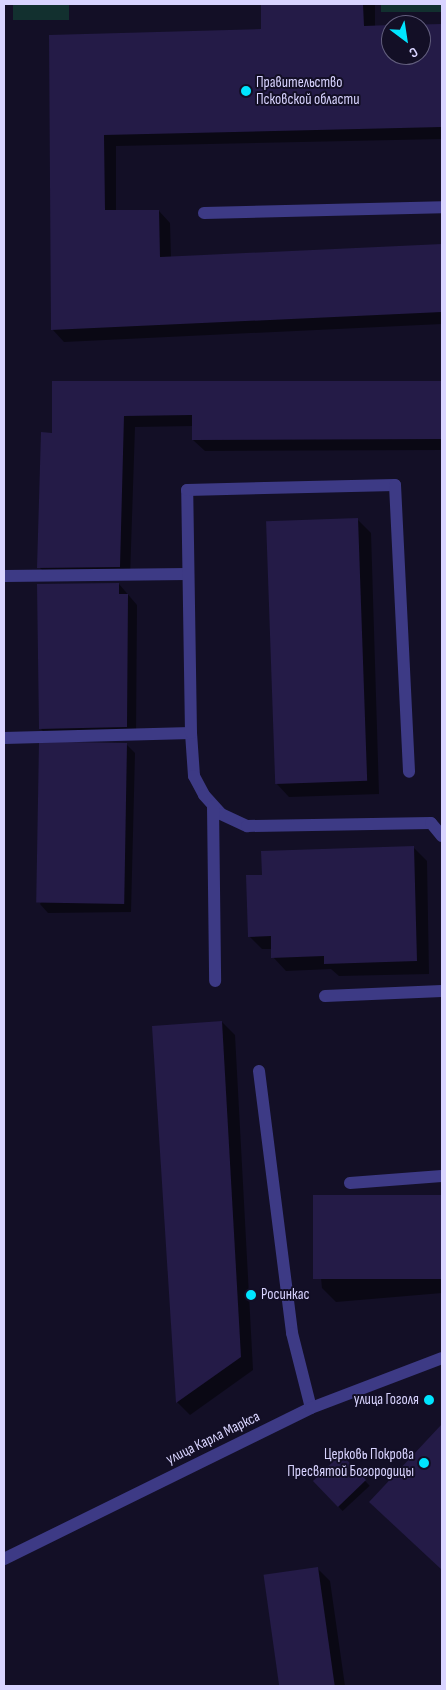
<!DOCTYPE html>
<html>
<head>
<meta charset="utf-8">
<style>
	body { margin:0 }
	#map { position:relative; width:446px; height:1690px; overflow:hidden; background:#130f26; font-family:"Sofia Sans Condensed",sans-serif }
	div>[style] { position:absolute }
	.green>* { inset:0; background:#12302f; transform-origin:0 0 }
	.shadow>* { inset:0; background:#0007; transform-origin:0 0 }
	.building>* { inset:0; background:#241b47; transform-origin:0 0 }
	.minor>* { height:12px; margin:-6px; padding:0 6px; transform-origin:6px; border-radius:6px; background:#3d3a85 }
	.dots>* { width:14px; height:14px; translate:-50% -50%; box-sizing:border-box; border:2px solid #130f26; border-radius:50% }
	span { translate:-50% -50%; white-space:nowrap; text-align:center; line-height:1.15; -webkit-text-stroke:4px #130f26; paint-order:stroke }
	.poi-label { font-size:15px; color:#d9d4ff }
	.left { translate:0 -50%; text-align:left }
	.right { translate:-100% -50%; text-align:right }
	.street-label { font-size:15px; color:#d9d4ff }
	.frame { position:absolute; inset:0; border:5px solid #d9d4ff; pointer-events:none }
	.north { position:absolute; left:381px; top:15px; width:50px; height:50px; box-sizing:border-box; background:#130f26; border:1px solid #625e7d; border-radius:50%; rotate:149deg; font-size:14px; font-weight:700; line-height:20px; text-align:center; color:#d9d4ff }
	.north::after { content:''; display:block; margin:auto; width:18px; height:22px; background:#00e5ff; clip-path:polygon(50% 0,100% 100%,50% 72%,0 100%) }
</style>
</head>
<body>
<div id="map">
	<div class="green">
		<div style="left:13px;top:4px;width:56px;height:16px"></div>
		<div style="left:381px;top:4px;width:61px;height:8px"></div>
	</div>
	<div class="shadow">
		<div style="clip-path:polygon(262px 4px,375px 4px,375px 27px,391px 26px,391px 55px,421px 55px,421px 26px,442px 25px,442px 139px,116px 146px,116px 211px,159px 211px,170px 223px,171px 258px,442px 245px,442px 324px,64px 342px,53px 330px,50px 36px,263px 30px)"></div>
		<div style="clip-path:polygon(53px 382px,442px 382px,442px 450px,205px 451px,193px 440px,193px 426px,135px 427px,130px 578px,50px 578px,39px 567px,53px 434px)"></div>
		<div style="clip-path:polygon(357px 519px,371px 533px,379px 794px,289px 797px,276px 783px)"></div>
		<div style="clip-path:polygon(119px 584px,137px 605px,136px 736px,50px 738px,40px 728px)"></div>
		<div style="clip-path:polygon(126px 744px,135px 753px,131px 912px,48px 913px,40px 904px)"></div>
		<div style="clip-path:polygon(414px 848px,427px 861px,429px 974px,339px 976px,331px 969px,286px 971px,273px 957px,272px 949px,262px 949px,249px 936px,263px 876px)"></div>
		<div style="clip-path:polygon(222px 1022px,235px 1035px,253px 1370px,190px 1415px,177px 1402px)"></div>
		<div style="clip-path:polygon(442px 1197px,442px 1293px,336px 1302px,322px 1288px,314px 1207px)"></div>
		<div style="clip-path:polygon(442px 1426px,442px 1569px,371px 1502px)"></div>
		<div style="left:341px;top:1455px;width:42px;height:37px;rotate:47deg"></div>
		<div style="clip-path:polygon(318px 1569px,330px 1581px,345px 1686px,281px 1686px,265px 1576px)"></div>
	</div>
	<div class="building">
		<div style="clip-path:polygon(261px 4px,363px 4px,364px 26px,391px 25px,391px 55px,421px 55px,421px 25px,399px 25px,442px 24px,442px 127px,104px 135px,105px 210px,159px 210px,160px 257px,442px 244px,442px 312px,51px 330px,49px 35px,261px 29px)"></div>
		<div style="clip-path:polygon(52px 381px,442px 381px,442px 439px,192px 440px,192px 415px,124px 416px,120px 567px,37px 568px,41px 432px,52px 433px)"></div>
		<div style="left:358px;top:518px;width:263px;height:92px;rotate:88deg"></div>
		<div style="clip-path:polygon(119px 583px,119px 594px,128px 594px,127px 727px,39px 729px,37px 584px)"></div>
		<div style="left:127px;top:743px;width:161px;height:88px;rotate:91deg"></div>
		<div style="clip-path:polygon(414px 846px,417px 961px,324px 964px,324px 956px,271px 958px,271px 936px,248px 937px,246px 875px,262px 875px,261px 851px)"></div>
		<div style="clip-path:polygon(222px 1021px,241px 1357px,176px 1403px,152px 1026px)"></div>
		<div style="left:442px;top:1195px;width:84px;height:129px;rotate:90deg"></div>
		<div style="clip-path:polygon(442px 1424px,442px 1570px,369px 1502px)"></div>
		<div style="left:341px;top:1454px;width:36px;height:39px;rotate:46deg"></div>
		<div style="left:318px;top:1567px;width:120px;height:55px;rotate:82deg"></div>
	</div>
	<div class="minor">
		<div style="left:204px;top:213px;width:238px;rotate:-1.4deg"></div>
		<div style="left:4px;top:576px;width:184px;rotate:-0.6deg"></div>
		<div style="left:191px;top:733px;width:43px;rotate:86deg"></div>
		<div style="left:194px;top:776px;width:21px;rotate:62deg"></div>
		<div style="left:204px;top:795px;width:25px;rotate:48deg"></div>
		<div style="left:221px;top:814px;width:29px;rotate:25deg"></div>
		<div style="left:247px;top:826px;width:184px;rotate:-0.9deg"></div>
		<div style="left:431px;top:823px;width:17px;rotate:50deg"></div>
		<div style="left:4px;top:738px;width:187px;rotate:-1.5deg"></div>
		<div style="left:191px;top:733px;width:243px;rotate:-90.9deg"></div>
		<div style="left:187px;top:490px;width:208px;rotate:-1.4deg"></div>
		<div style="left:395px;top:485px;width:287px;rotate:87.2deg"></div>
		<div style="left:213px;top:806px;width:175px;rotate:89.3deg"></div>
		<div style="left:325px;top:996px;width:117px;rotate:-2.4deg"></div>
		<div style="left:259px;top:1071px;width:264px;rotate:82.8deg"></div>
		<div style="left:292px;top:1333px;width:77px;rotate:75.8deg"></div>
		<div style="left:350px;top:1183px;width:92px;rotate:-4.4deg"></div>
		<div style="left:4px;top:1559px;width:342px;rotate:-26.2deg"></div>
		<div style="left:311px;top:1408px;width:140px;rotate:-20.9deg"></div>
	</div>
	<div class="dots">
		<div style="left:246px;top:91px;background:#00e5ff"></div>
		<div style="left:251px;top:1295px;background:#00e5ff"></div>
		<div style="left:429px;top:1400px;background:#00e5ff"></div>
		<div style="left:424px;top:1463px;background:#00e5ff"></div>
	</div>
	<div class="poi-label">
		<span class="left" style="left:256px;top:91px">Правительство<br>Псковской области</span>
		<span class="left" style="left:261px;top:1295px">Росинкас</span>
		<span class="right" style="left:419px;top:1400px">улица Гоголя</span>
		<span class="right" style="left:414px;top:1463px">Церковь Покрова<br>Пресвятой Богородицы</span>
	</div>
	<div class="street-label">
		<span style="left:213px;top:1438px;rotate:-26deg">улица Карла Маркса</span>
	</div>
	<div class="frame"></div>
	<div class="north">С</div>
</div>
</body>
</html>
